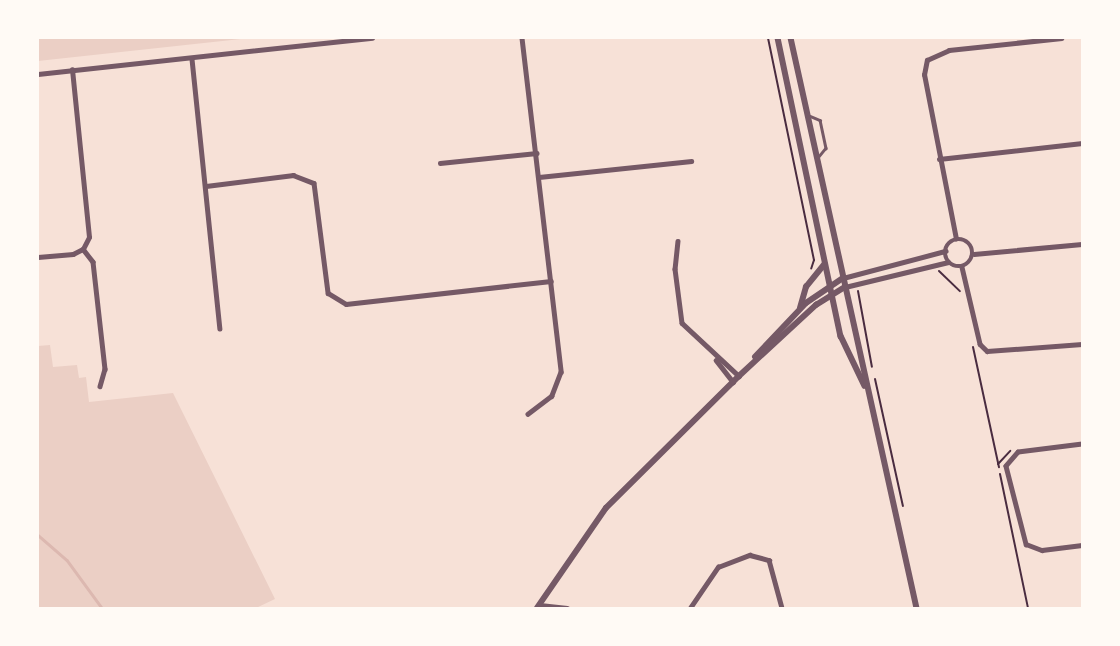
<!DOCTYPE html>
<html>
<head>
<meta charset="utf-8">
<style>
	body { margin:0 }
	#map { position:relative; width:1120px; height:646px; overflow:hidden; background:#f7e1d7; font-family:Signika,sans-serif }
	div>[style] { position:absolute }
	.green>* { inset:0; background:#ebcfc5 }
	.stream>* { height:2.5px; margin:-1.25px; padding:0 1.25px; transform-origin:1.25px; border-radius:1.25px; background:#dcb8b0 }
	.path>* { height:2px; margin:-1px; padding:0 1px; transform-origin:1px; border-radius:1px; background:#4a2c40 }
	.service>* { height:2.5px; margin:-1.25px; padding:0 1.25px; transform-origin:1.25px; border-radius:1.25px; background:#755966 }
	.minor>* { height:4.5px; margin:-2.25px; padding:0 2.25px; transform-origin:2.25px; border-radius:2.25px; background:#755966 }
	.minor>.ring { margin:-2.25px; padding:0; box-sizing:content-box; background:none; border:4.5px solid #755966; border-radius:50% }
	.tertiary>* { height:5.5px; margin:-2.75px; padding:0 2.75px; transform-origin:2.75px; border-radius:2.75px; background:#755966 }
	span { translate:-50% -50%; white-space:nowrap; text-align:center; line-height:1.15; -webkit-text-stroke:5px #fffaf5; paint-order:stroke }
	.frame { position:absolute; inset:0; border:39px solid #fffaf5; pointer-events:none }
</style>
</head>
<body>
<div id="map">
	<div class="green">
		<div style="clip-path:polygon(38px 38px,250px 38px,38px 61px)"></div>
		<div style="clip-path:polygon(50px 345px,53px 367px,77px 365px,79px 378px,86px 377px,89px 402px,173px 393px,275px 599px,256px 608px,38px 608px,38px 346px)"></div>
	</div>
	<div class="stream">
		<div style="left:38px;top:535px;width:38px;rotate:41deg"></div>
		<div style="left:67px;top:560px;width:59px;rotate:53.9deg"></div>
	</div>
	<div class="path">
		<div style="left:768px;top:38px;width:227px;rotate:78.3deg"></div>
		<div style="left:814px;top:260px;width:9px;rotate:108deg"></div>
		<div style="left:939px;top:271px;width:29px;rotate:44deg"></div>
		<div style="left:858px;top:291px;width:77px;rotate:79.6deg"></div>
		<div style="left:973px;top:347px;width:123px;rotate:77.8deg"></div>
		<div style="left:875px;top:379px;width:130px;rotate:77.6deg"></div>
		<div style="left:998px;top:464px;width:18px;rotate:-47deg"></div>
		<div style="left:1000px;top:474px;width:137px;rotate:78.2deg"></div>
	</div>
	<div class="service">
		<div style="left:810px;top:116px;width:11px;rotate:22deg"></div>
		<div style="left:820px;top:120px;width:29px;rotate:78deg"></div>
		<div style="left:826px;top:148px;width:13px;rotate:129deg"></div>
	</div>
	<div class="minor">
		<div style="left:522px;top:38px;width:336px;rotate:83.3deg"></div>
		<div style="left:561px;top:372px;width:26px;rotate:111deg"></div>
		<div style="left:552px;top:396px;width:30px;rotate:143deg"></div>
		<div style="left:192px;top:59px;width:271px;rotate:84.1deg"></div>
		<div style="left:38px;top:74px;width:336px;rotate:-6.2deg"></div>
		<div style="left:939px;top:159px;width:144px;rotate:-6.4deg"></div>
		<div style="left:440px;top:163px;width:97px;rotate:-5.9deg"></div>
		<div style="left:539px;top:177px;width:153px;rotate:-6deg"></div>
		<div style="left:206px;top:186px;width:88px;rotate:-7.2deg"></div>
		<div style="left:293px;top:175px;width:22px;rotate:21deg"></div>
		<div style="left:314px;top:183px;width:111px;rotate:82.7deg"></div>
		<div style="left:328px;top:293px;width:21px;rotate:31deg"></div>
		<div style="left:346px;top:304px;width:206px;rotate:-6.4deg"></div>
		<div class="ring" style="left:945px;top:239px;width:23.5px;height:23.5px"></div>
		<div style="left:956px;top:239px;width:167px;rotate:-101deg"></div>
		<div style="left:924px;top:75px;width:15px;rotate:-79deg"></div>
		<div style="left:927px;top:60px;width:24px;rotate:-24deg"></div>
		<div style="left:949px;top:50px;width:113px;rotate:-6.1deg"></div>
		<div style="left:678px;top:241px;width:28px;rotate:96deg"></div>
		<div style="left:675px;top:269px;width:54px;rotate:82.6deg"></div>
		<div style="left:682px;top:323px;width:78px;rotate:42.9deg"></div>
		<div style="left:83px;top:249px;width:16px;rotate:52deg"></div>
		<div style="left:93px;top:262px;width:108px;rotate:83.6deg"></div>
		<div style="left:105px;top:369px;width:18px;rotate:106deg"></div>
		<div style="left:974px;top:254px;width:108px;rotate:-5.3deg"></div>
		<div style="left:38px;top:257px;width:35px;rotate:-5deg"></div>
		<div style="left:73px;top:254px;width:11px;rotate:-27deg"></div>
		<div style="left:83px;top:249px;width:13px;rotate:-63deg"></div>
		<div style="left:89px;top:237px;width:168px;rotate:-95.8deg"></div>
		<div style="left:962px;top:267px;width:79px;rotate:76.8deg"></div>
		<div style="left:980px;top:344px;width:10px;rotate:45deg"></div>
		<div style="left:987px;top:351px;width:95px;rotate:-4.2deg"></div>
		<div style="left:843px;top:278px;width:106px;rotate:-14.8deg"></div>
		<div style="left:845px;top:287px;width:106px;rotate:-13.6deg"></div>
		<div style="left:716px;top:360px;width:28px;rotate:52deg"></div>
		<div style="left:1082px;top:444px;width:64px;rotate:172.9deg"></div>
		<div style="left:1018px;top:452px;width:18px;rotate:131deg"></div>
		<div style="left:1006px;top:466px;width:81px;rotate:75.6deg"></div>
		<div style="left:1026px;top:544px;width:17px;rotate:21deg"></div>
		<div style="left:1042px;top:550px;width:40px;rotate:-7.1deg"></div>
		<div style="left:540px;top:605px;width:27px;rotate:6deg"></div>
		<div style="left:690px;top:608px;width:50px;rotate:-55.7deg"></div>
		<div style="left:718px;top:567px;width:34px;rotate:-21deg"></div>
		<div style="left:750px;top:555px;width:20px;rotate:15deg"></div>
		<div style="left:769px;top:560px;width:50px;rotate:74.8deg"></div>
	</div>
	<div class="tertiary">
		<div style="left:778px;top:38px;width:305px;rotate:78.1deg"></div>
		<div style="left:841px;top:336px;width:55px;rotate:64.4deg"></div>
		<div style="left:791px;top:38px;width:584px;rotate:77.54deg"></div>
		<div style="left:800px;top:308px;width:22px;rotate:-74deg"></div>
		<div style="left:806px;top:287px;width:28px;rotate:-51deg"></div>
		<div style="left:755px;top:357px;width:74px;rotate:-46.6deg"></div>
		<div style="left:806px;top:303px;width:45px;rotate:-34deg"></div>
		<div style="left:537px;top:608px;width:121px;rotate:-55.4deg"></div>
		<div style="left:606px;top:508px;width:187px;rotate:-44.8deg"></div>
		<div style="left:739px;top:376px;width:105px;rotate:-42.7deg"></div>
		<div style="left:816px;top:305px;width:34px;rotate:-32deg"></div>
	</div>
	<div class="frame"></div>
</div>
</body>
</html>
